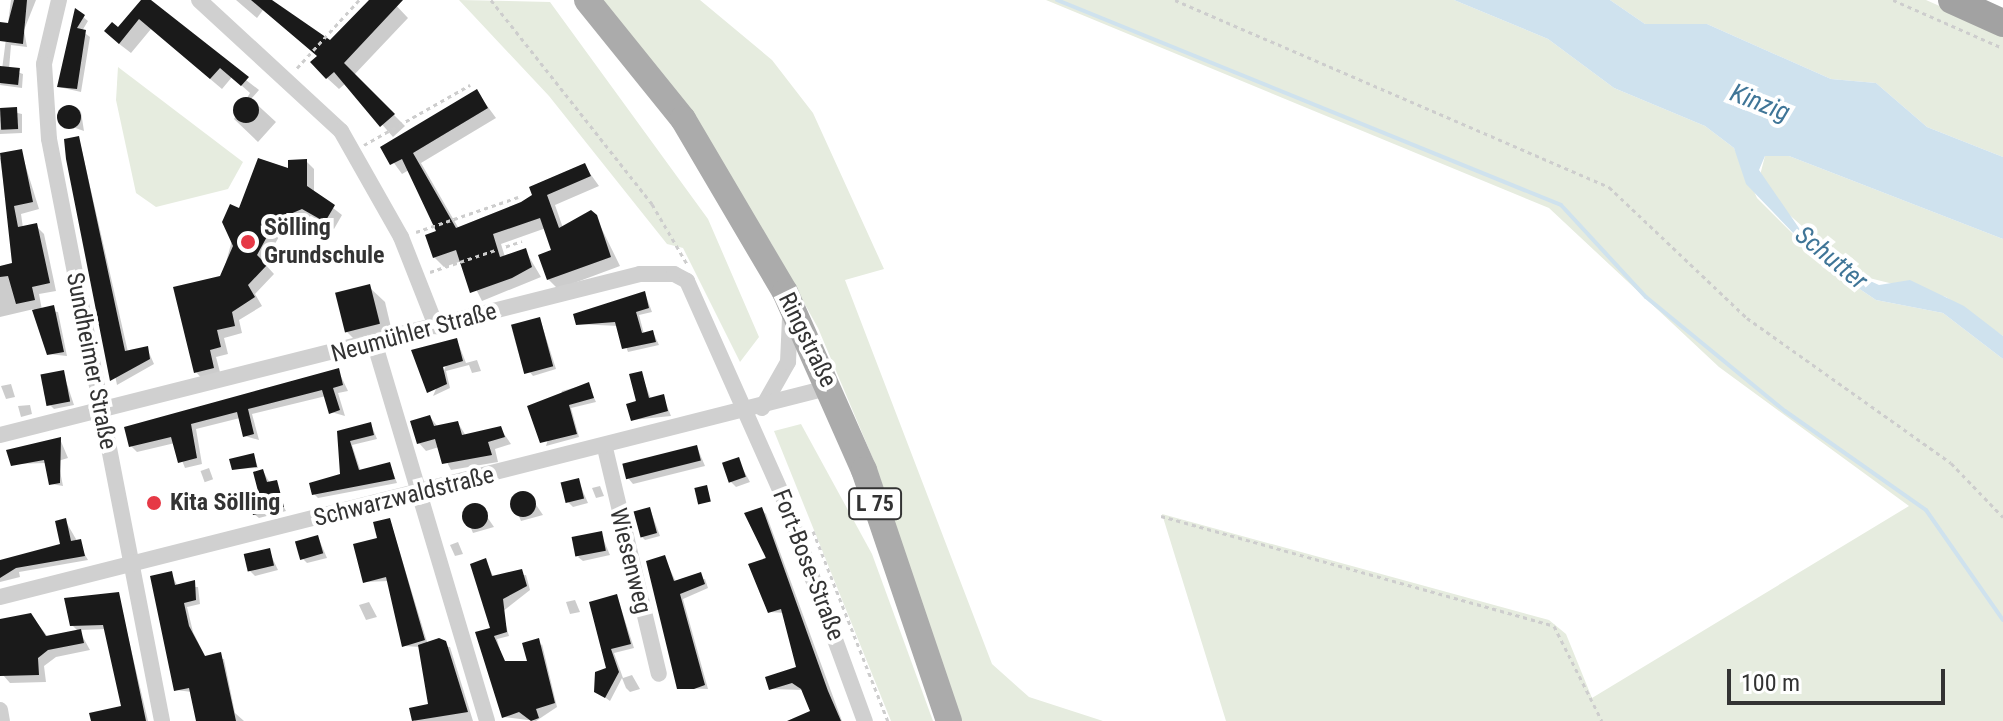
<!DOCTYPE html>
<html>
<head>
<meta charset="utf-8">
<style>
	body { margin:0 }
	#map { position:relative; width:2003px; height:721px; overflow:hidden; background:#fff; font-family:"Roboto Condensed",sans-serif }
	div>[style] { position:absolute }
	.green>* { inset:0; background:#e6ecdf }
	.water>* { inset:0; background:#cfe2ee }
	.shadow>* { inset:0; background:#0003; transform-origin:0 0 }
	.stream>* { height:4px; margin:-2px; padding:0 2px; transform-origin:2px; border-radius:2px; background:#cfe2ee }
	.building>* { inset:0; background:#1a1a1a; transform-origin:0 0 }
	.round { border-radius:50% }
	.path>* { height:3px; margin-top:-1.5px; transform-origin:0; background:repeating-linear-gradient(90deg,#cdcdcd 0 4px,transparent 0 8px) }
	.minor>* { height:16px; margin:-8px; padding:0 8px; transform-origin:8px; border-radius:8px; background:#d0d0d0 }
	.primary>* { height:26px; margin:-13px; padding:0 13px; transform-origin:13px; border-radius:13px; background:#ababab }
	.trunk>* { height:28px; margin:-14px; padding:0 14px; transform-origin:14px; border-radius:14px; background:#a2a2a2 }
	.dots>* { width:22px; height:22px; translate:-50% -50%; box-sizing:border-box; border:4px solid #fff; border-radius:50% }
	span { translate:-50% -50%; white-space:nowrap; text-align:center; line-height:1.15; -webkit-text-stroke:8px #fff; paint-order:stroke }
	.shield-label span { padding:2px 6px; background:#fff; border:2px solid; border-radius:6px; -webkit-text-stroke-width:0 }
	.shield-label { font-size:22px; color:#333; font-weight:700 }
	.poi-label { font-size:24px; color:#333; font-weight:700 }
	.left { translate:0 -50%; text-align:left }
	.street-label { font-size:24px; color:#333 }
	.water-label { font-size:26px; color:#3f7597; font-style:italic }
	.scale { position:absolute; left:1727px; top:669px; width:218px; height:36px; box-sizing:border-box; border:4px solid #333; border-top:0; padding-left:10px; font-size:24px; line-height:28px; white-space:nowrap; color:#333; -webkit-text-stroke:6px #fff; paint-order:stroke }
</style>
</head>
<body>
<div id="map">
	<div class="green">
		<div style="clip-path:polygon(459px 0,550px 2px,708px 219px,759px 337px,740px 362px,683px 248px,667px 244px,549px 96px)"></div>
		<div style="clip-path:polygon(597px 0,700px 0,772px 60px,813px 113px,884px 269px,845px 280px,992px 664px,1029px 697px,1103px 721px,961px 721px,876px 466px,818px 328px,771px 243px)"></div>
		<div style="clip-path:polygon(1046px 0,1454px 0,1548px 39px,1614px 88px,1705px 126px,1734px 148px,1757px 198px,1824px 265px,1876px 300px,1943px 313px,2003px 359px,2003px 721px,1226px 721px,1162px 514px,1549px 620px,1566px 634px,1592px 698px,1909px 506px,1719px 367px,1549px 208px)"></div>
		<div style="clip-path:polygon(1610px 0,1926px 0,2003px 34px,2003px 157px,1927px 127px,1876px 83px,1831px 79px,1707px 24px,1645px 24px)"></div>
		<div style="clip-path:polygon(118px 67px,243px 162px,228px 189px,156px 207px,136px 193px,116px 100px)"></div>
		<div style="clip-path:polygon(1765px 156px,1789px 156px,2003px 239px,2003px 336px,1946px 297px,1857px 275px,1776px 203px,1759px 179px)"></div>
		<div style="clip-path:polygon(801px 424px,872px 554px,933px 721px,891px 721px,774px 431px)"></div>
	</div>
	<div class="water">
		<div style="clip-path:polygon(1454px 0,1610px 0,1645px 24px,1707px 24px,1831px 79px,1876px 83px,1927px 127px,2003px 157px,2003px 239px,1789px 156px,1765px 156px,1759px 170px,1801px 231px,1835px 249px,1857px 275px,1879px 285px,1910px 280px,1964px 306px,2003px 336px,2003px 359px,1943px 313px,1876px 300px,1824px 265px,1746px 184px,1734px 148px,1705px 126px,1614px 88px,1548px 39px)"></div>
	</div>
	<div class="shadow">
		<div style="clip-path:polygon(11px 0,36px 0,24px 30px,27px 47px,11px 45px,9px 69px,23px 74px,22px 88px,0 85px)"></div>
		<div style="clip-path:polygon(143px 0,259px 90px,251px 99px,276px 122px,258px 142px,234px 119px,250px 93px,232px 77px,222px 89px,151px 29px,131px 53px,118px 43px)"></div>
		<div style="clip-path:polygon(236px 0,271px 0,330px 43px,373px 0,391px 0,408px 18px,354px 75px,405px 126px,393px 137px,346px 83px,339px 89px,327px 78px,319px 57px,263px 10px,257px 18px)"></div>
		<div style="clip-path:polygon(76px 11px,88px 21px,82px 31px,90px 37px,81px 92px,59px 87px)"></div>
		<div style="clip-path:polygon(477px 92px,496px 118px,421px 163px,459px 229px,522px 204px,584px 165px,599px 186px,555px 205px,563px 228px,596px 217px,620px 266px,558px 289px,548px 279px,554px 251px,546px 228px,501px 244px,505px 257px,525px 250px,541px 277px,482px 301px,462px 261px,444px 267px,434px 257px,438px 232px,409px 170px,402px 174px,383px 148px)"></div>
		<div style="clip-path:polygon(76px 107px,81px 112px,84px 131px,64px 124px,61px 108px)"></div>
		<div style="clip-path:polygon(0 109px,22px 114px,22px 133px,0 134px)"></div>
		<div style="clip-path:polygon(79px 138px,128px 352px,147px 348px,154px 364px,117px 385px,66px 141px)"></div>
		<div style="clip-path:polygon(21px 151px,39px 209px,21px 214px,23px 228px,36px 226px,44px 234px,56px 291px,39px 294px,42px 310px,58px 312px,67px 356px,48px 354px,34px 309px,0 317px,0 268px,15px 264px,0 158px)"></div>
		<div style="clip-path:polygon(306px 161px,314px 169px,314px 193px,342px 215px,334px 229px,311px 216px,284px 228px,264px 263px,274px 274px,255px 294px,262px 306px,239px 320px,242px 333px,224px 338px,228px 354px,216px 357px,221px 376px,203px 380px,196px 372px,240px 211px)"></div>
		<div style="clip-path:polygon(369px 287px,385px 302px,394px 340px,363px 348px,347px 332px)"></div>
		<div style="clip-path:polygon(645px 293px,652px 312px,639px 315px,644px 334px,653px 332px,659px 345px,628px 352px,618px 326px,577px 324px)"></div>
		<div style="clip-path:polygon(540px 319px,556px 369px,533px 376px,529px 371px)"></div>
		<div style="clip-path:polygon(457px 340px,466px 363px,477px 360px,481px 371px,472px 373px,469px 365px,446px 371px,450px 388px,433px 396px)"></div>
		<div style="clip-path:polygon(338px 370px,348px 391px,338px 393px,345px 416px,331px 412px,326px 396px,252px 414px,259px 440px,245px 436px,240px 418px,196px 429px,202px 464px,185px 468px,175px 443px,137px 452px,131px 446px,127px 428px)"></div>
		<div style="clip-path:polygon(63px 372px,74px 405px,54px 409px,49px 404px)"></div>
		<div style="clip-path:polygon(641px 373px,651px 399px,663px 396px,671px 416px,632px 420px)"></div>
		<div style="clip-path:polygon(11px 384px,15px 397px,6px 399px,1px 386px)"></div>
		<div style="clip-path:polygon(588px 384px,596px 402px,571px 408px,579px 437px,546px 446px,562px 391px)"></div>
		<div style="clip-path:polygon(30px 405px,32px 414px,21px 417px,18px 406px)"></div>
		<div style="clip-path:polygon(430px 417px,438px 427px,458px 423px,466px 436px,500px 428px,511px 444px,495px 449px,498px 462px,451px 470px,439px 447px,426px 451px,419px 443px)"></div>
		<div style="clip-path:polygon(371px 424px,377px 439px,352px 445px,361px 472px,390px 464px,397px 483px,318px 498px,314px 494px,342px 476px,339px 432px)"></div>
		<div style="clip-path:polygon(60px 439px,68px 458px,58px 461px,63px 486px,51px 484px,46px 463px,12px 464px)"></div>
		<div style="clip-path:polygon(697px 447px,705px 466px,633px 484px,628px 478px)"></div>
		<div style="clip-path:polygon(255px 458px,258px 468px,234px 469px,253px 456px)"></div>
		<div style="clip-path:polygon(738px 460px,750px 482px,736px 487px,731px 482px)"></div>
		<div style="left:209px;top:468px;width:12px;height:9px;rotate:70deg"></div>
		<div style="clip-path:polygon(263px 471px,286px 511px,259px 518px,254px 514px)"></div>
		<div style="clip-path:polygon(578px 480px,588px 503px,573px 507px,568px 502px)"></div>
		<div style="clip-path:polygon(600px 486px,604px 496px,596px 498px,592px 488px)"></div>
		<div style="clip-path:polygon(528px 493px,543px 515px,521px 521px,511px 497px)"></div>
		<div style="clip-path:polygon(479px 505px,494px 527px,473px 533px,463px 509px)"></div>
		<div style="clip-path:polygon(650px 509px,660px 536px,645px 540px,641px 536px)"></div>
		<div style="clip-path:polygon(761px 509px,766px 514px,842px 721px,790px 721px,812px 713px,804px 690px,771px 689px,798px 668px,784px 613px,770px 612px)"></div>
		<div style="clip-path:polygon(65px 520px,88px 560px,19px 572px,20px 577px,0 582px,0 561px,62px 546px)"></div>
		<div style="clip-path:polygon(390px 520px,428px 645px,450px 647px,473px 721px,415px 721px,412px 709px,431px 705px,420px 647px,404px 646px,389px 581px,364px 582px)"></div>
		<div style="clip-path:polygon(601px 534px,610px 555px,583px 561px,578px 557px)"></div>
		<div style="clip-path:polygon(318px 537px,327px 558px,307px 563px,302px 558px)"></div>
		<div style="clip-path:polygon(458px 542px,463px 554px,455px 556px,450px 545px)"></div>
		<div style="clip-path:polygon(269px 551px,278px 570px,255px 576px,250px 571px)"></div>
		<div style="clip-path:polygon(664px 557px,676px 582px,705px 579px,708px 588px,683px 599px,708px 689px,678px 688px)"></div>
		<div style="clip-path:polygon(486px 561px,494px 578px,526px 575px,530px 590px,502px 612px,509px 636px,497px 639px,503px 661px,530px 663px,542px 644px,557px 707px,536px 721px,503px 717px)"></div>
		<div style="clip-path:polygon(171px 573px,178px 587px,198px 587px,200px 604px,187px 607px,193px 632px,206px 658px,224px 659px,235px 713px,244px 721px,198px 721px,192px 692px,176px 690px)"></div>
		<div style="clip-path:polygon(118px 594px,148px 721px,111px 721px,124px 708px,106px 629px,79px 630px,90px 650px,56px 657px,44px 666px,46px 682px,10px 683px,3px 675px,0 621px,31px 615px,48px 637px,78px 631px,72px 625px)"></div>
		<div style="clip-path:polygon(617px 596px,634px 648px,614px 653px,623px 678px,632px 675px,640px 689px,630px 692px,626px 688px,622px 678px,610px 701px,596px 691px,608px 669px)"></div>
		<div style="clip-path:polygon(575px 600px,580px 612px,570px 614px,566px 602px)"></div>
		<div style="clip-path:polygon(369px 602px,377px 617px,366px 620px,359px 605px)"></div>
	</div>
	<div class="stream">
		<div style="left:1057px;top:0;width:544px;rotate:22.13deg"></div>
		<div style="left:1561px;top:205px;width:125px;rotate:47.3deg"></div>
		<div style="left:1646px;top:297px;width:180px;rotate:39.4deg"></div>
		<div style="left:1785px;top:411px;width:172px;rotate:35.1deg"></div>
		<div style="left:1926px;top:510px;width:134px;rotate:55deg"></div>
	</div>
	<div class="building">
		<div style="clip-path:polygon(14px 0,27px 0,23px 44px,0 41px,0 22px,8px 23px)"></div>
		<div style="clip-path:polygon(141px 0,151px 0,249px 77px,241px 86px,220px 68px,210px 79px,139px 19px,119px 44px,104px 31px,112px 22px,118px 27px)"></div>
		<div style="clip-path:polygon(251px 0,272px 0,330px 40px,369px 0,403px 0,344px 63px,395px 114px,380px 127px,334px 72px,326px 79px,310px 62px,317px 56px)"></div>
		<div style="clip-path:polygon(75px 8px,85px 15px,77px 28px,86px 30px,77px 89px,57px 87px)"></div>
		<div style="left:0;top:66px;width:20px;height:17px;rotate:6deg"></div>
		<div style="clip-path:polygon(477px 89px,488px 108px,413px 153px,456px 228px,521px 202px,532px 195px,529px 187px,585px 163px,591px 176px,547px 195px,559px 228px,591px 210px,597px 215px,611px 257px,547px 280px,538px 255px,551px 250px,540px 218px,493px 234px,500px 257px,526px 248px,532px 267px,512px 278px,470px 293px,456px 250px,433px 258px,425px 235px,436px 231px,402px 159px,390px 165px,380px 147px)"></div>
		<div class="round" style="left:233px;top:97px;width:26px;height:26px"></div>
		<div class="round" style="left:57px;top:105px;width:24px;height:24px"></div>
		<div style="left:17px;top:107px;width:22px;height:17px;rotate:87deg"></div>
		<div style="clip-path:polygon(79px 136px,125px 351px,148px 346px,150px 359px,110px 381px,66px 159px,64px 139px)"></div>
		<div style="clip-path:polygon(22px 149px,33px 202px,14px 206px,18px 227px,37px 223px,50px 283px,32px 287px,35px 300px,16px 304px,8px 276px,0 277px,0 266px,12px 263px,0 153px)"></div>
		<div style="clip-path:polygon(258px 158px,288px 168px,288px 160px,307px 159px,307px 186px,335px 205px,325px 222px,302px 209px,276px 220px,257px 255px,267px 265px,248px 285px,255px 297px,232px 312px,235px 326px,217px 330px,221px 347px,210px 350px,214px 368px,194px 373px,173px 287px,220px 276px,233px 246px,222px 222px,230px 204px,239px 208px)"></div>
		<div style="left:370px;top:284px;width:41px;height:36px;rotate:76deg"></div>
		<div style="clip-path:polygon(645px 291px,649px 308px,636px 312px,642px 333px,653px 330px,656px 342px,622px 349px,615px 322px,576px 325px,573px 314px)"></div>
		<div style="clip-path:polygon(54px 305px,64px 352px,47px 355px,32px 310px)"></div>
		<div style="left:540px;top:317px;width:51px;height:30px;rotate:75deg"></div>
		<div style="clip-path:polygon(457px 338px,463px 361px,443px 367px,447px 384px,427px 393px,411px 350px)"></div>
		<div style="clip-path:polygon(339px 368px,343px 385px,333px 388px,340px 410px,329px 414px,322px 390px,248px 409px,254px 434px,243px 437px,237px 412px,191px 424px,197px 458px,178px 463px,171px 437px,129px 447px,124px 427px)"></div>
		<div style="left:64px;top:370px;width:32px;height:24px;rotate:79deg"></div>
		<div style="clip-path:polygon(642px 371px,649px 398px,664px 394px,668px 411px,631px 421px,626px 404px,636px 401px,629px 374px)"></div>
		<div style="clip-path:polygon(589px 382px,594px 398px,569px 405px,577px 434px,540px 443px,527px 406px)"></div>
		<div style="clip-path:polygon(430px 415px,434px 426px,458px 421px,462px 435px,501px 426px,505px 437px,488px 442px,492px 455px,442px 464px,435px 439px,417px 444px,410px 421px)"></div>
		<div style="clip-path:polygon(371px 422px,374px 435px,350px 441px,359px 470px,390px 462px,395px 479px,312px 495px,309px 483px,340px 474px,337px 431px)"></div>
		<div style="clip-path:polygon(61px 437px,60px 483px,49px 485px,44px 460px,11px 466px,6px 450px)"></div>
		<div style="left:697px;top:445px;width:16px;height:77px;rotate:76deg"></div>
		<div style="clip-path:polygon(254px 453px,257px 467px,232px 470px,229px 459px)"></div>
		<div style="left:739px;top:457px;width:21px;height:18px;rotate:71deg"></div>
		<div style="clip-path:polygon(263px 469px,267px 482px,277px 480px,284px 507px,253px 515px,248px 498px,259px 495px,253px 472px)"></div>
		<div style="left:579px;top:478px;width:21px;height:19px;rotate:76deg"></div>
		<div style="left:707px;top:485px;width:17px;height:13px;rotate:77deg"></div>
		<div class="round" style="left:510px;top:491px;width:26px;height:26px"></div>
		<div class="round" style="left:462px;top:503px;width:26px;height:26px"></div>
		<div style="left:650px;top:507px;width:27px;height:17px;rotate:75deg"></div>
		<div style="clip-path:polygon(762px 507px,828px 691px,841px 721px,787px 721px,810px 711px,801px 689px,792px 683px,769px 690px,765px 677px,796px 667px,781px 609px,768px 613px,748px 564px,766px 558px,744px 513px)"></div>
		<div style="clip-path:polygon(66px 518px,71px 541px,81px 539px,85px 556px,16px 568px,0 578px,0 560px,60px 544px,55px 521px)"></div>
		<div style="clip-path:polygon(390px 518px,425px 640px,402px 647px,386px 577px,363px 583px,353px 544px,377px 538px,373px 522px)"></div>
		<div style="left:602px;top:531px;width:20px;height:31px;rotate:79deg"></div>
		<div style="left:318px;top:535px;width:19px;height:24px;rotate:74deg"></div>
		<div style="left:270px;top:548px;width:18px;height:27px;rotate:77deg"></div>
		<div style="clip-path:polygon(665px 555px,674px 581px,701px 572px,705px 584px,680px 594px,705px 685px,694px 689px,677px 689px,646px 561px)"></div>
		<div style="clip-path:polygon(486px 558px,492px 576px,522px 569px,527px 586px,503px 599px,507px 632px,494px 636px,505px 661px,527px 661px,522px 643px,539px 638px,555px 703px,536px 709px,539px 718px,531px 721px,519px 712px,502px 718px,475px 632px,490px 628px,470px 564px)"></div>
		<div style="clip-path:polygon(172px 571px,175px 585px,195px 580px,196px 600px,184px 603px,189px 626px,205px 656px,221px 652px,236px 721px,196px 721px,189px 688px,174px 691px,150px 576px)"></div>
		<div style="clip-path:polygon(119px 592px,146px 721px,91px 721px,89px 713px,121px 706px,103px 625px,70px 626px,64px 598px)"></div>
		<div style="clip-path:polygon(617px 594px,631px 644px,611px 649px,619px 672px,605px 698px,594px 692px,595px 672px,606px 668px,589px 602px)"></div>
		<div style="clip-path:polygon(31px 613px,46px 636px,81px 629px,84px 643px,48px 650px,38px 658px,39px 675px,0 676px,0 619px)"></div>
		<div style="clip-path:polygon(439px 638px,446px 641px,468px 712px,412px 721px,409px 708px,428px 704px,418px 645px)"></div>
	</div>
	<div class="path">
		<div style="left:491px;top:0;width:260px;rotate:51.7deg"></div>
		<div style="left:652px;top:204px;width:69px;rotate:59.7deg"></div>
		<div style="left:1175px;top:0;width:473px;rotate:23.3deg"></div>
		<div style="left:1609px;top:187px;width:190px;rotate:43.5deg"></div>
		<div style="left:1747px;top:318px;width:250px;rotate:35.4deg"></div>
		<div style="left:1951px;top:463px;width:75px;rotate:46.1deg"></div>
		<div style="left:1893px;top:0;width:120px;rotate:23.6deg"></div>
		<div style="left:297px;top:68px;width:92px;rotate:-47.6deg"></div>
		<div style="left:364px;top:145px;width:122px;rotate:-29.5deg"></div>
		<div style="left:416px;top:232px;width:108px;rotate:-18.9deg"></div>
		<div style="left:430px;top:272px;width:97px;rotate:-18.6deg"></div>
		<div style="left:1161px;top:516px;width:408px;rotate:15.6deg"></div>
		<div style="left:1554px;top:626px;width:106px;rotate:63.2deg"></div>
		<div style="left:813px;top:531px;width:204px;rotate:68.5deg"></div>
	</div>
	<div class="minor">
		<div style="left:59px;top:0;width:66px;rotate:103.2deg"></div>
		<div style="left:44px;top:64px;width:75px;rotate:86.2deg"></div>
		<div style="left:49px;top:139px;width:593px;rotate:79.01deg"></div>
		<div style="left:199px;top:0;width:193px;rotate:42.7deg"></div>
		<div style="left:341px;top:131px;width:122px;rotate:60.5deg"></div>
		<div style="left:401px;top:237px;width:96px;rotate:68.5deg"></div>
		<div style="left:375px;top:345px;width:392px;rotate:73.4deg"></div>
		<div style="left:762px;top:408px;width:53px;rotate:-60.5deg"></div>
		<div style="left:788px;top:362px;width:44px;rotate:-87.4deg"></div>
		<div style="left:0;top:435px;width:660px;rotate:-14.12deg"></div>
		<div style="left:640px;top:274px;width:34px"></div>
		<div style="left:674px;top:274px;width:15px;rotate:28deg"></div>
		<div style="left:687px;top:281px;width:231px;rotate:66deg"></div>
		<div style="left:781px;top:492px;width:244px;rotate:69.9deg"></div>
		<div style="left:605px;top:448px;width:232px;rotate:76.6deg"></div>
		<div style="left:0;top:597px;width:857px;rotate:-14.18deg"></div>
		<div style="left:0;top:710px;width:11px;rotate:80deg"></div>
	</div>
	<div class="primary">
		<div style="left:587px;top:0;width:153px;rotate:51.1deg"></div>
		<div style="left:683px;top:119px;width:201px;rotate:59.5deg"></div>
		<div style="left:785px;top:292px;width:195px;rotate:66.1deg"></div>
		<div style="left:864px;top:470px;width:265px;rotate:71.3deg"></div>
	</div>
	<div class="trunk">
		<div style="left:1952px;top:0;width:56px;rotate:24.3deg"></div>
	</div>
	<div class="dots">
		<div style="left:248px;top:242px;background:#e63946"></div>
		<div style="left:154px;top:503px;background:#e63946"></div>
	</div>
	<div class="shield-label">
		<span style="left:875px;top:504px">L 75</span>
	</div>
	<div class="poi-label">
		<span class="left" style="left:264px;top:242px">Sölling<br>Grundschule</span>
		<span class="left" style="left:170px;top:503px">Kita Sölling</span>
	</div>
	<div class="street-label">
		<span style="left:414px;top:333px;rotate:-15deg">Neumühler Straße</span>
		<span style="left:807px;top:340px;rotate:64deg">Ringstraße</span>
		<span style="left:91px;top:361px;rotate:79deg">Sundheimer Straße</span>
		<span style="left:404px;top:497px;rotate:-14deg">Schwarzwaldstraße</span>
		<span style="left:630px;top:561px;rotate:76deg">Wiesenweg</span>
		<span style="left:808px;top:565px;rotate:69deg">Fort-Bose-Straße</span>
	</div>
	<div class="water-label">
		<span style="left:1760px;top:103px;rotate:21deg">Kinzig</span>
		<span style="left:1831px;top:258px;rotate:39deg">Schutter</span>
	</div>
	<div class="scale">100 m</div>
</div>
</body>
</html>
